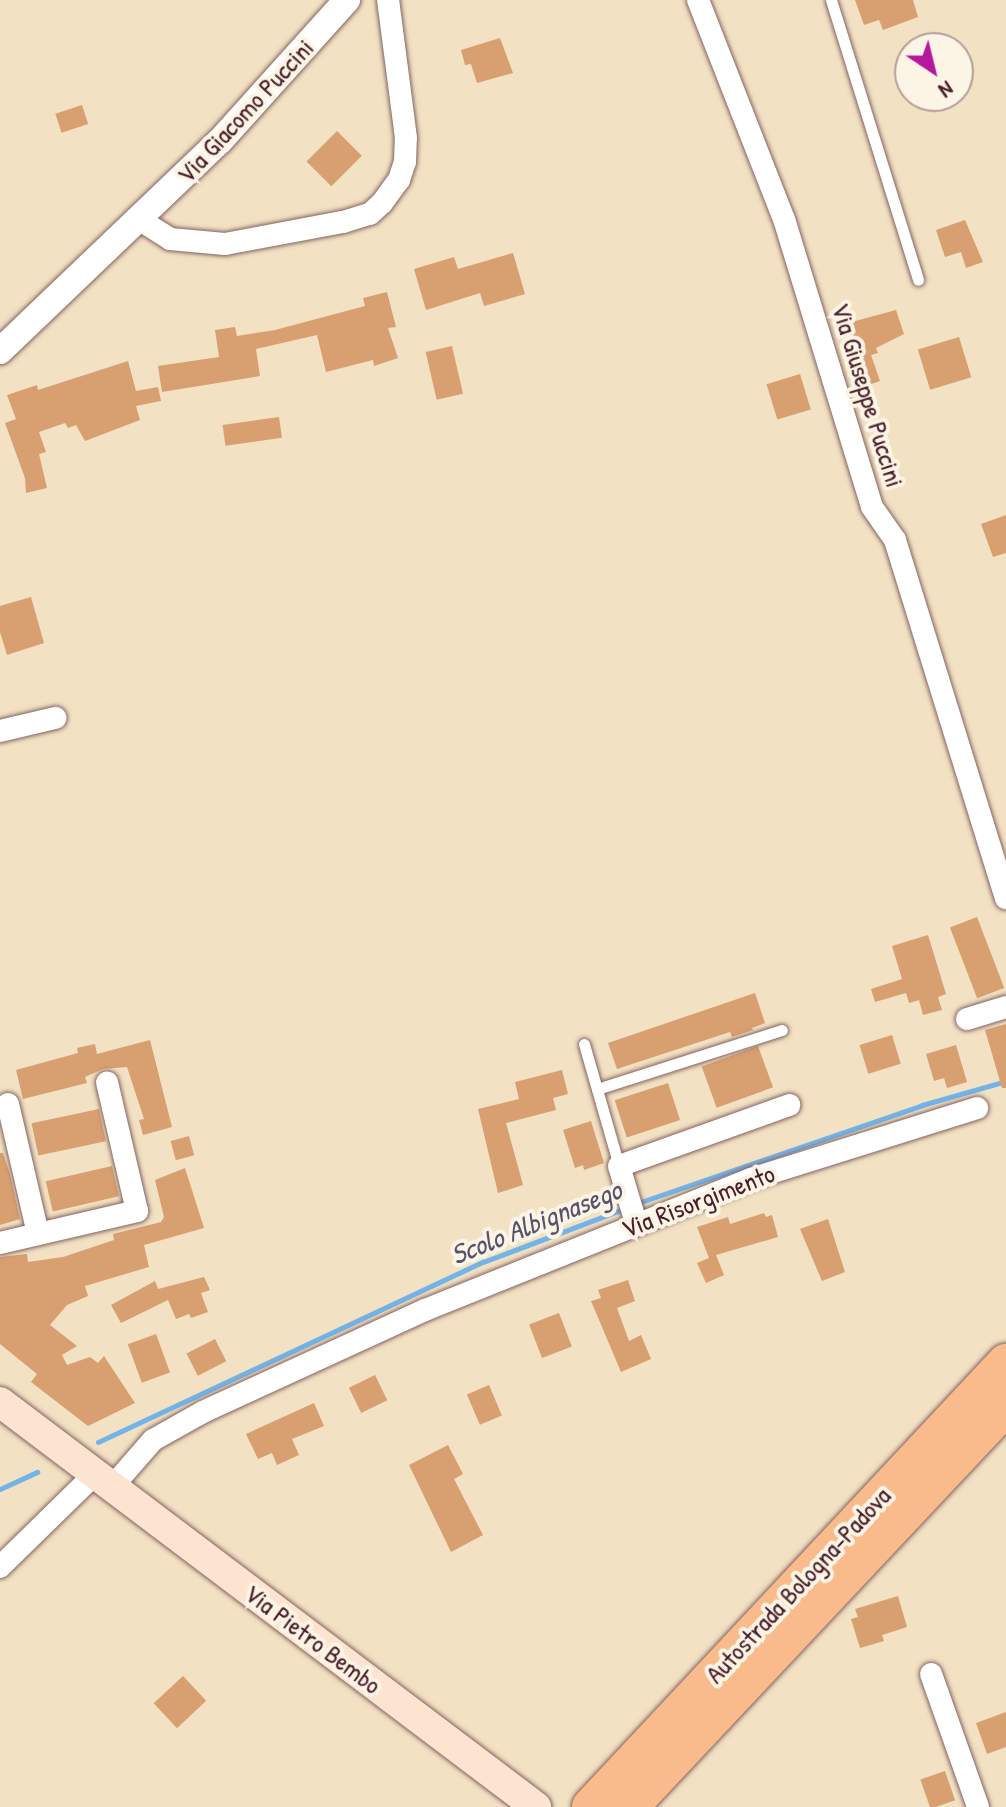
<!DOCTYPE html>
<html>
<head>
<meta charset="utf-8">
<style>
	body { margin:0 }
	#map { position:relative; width:1006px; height:1807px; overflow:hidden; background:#f2e1c3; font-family:"Patrick Hand",sans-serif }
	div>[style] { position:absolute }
	.stream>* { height:5px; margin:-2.5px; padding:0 2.5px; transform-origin:2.5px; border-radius:2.5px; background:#73b3e7 }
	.building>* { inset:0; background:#d89f70; transform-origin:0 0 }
	.roads { filter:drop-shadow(0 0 2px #856360) drop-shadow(0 0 2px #856360) }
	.service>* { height:11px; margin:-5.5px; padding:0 5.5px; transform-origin:5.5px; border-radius:5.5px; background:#fff }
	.minor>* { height:22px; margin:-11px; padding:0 11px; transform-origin:11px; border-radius:11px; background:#fff }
	.tertiary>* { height:26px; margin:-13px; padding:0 13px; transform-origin:13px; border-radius:13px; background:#fff }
	.secondary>* { height:30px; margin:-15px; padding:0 15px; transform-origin:15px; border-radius:15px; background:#fde4d1 }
	.motorway>* { height:38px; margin:-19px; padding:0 19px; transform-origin:19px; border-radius:19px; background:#fabb8c }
	span { translate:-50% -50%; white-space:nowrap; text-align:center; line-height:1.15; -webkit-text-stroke:8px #fcf5e5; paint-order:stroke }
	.street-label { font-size:26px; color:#4a1f2b }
	.water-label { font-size:28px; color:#58536d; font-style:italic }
	.north { position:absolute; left:894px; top:32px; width:80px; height:80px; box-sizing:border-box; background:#fcf5e5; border:2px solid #b59f9b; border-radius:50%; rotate:145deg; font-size:22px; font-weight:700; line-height:32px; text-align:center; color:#4a1f2b }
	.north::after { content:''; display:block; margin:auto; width:28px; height:36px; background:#b5179e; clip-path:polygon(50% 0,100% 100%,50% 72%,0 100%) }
</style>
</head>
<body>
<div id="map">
	<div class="stream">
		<div style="left:635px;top:1204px;width:304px;rotate:-19deg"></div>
		<div style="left:922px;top:1105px;width:87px;rotate:-15.9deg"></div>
		<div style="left:98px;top:1442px;width:425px;rotate:-25.1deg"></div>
		<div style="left:483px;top:1262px;width:153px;rotate:-20.7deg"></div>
		<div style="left:0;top:1489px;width:41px;rotate:-24.7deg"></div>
	</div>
	<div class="building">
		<div style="clip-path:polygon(855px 0,913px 0,918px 17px,883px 30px,879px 20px,864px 25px)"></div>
		<div style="clip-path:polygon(500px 38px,513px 73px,477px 83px,471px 64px,465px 65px,461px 50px)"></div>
		<div style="left:82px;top:105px;width:20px;height:28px;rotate:72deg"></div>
		<div style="left:337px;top:131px;width:35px;height:43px;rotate:45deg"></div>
		<div style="clip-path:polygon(965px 220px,983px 262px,966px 268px,961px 252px,945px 257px,936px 230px)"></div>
		<div style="clip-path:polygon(513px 253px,525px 294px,484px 306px,480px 293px,426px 310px,414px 269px,454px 257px,458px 269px)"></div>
		<div style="clip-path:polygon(387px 292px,396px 327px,388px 328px,398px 358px,374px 366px,373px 360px,326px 372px,317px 335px,256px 349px,260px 376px,162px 392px,158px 366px,219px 357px,215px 330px,235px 327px,237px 336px,275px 330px,365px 306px,363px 298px)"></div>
		<div style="clip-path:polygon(896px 310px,904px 334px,876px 348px,878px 353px,871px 355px,880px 381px,857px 389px,849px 364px,856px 362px,844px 324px)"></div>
		<div style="left:959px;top:337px;width:42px;height:43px;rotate:73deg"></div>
		<div style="left:452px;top:346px;width:49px;height:27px;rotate:77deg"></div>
		<div style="clip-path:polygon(128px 361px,136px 391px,158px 387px,161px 401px,136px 406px,140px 420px,85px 441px,76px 425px,68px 428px,65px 423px,39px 432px,46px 452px,39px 454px,47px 488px,26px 493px,25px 478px,5px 423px,16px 419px,7px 395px,37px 385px,38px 390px)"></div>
		<div style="left:800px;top:374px;width:37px;height:35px;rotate:73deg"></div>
		<div style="left:279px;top:417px;width:21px;height:57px;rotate:82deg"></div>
		<div style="clip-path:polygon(1006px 515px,1006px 553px,993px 557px,981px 524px)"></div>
		<div style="clip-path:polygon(31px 597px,44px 643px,7px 655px,0 632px,0 606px)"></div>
		<div style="left:977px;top:917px;width:76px;height:29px;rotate:69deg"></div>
		<div style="clip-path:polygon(928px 935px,946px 994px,938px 997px,942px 1010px,923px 1015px,919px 1000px,909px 1003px,906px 993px,875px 1002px,871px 989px,902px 979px,892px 946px)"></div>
		<div style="clip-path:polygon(755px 993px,765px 1023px,752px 1028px,753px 1030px,732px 1037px,730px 1032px,617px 1069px,608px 1043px)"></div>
		<div style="clip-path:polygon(1006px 1024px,1006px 1088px,1002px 1088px,985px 1030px)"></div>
		<div style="left:892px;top:1035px;width:30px;height:34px;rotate:73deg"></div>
		<div style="clip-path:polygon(150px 1040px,172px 1127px,143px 1135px,139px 1120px,144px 1119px,127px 1067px,103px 1069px,85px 1077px,87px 1083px,23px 1099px,16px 1070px,78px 1053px,77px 1048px,95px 1044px,97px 1054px)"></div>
		<div style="clip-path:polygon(956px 1045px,967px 1082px,947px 1088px,944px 1078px,934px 1081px,926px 1054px)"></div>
		<div style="left:758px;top:1046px;width:44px;height:60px;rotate:70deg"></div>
		<div style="clip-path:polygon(562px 1070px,568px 1094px,553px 1098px,556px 1110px,506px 1123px,523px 1185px,498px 1193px,478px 1109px,519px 1099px,515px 1082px)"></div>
		<div style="left:668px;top:1083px;width:39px;height:56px;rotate:72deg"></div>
		<div style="left:99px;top:1109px;width:33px;height:69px;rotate:78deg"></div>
		<div style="clip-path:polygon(591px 1121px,604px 1163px,584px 1170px,583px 1165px,575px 1168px,563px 1130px)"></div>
		<div style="left:189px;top:1136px;width:20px;height:19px;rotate:75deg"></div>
		<div style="clip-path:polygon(0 1153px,3px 1153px,10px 1174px,20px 1219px,0 1225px)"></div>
		<div style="left:112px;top:1166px;width:31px;height:68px;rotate:77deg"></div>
		<div style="clip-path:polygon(185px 1168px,204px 1228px,144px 1245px,149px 1267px,85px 1286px,88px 1296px,67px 1305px,50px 1325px,77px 1346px,62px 1355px,67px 1365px,90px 1357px,98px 1363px,104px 1356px,135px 1403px,88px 1426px,31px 1382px,37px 1374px,0 1344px,0 1257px,27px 1254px,28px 1262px,63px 1257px,114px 1240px,113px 1234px,161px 1222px,164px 1217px,155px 1180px)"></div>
		<div style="clip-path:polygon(764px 1213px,766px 1217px,772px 1215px,778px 1237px,716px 1255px,724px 1275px,706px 1283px,697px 1263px,709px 1258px,697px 1227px,728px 1217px,730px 1224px)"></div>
		<div style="clip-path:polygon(828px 1219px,845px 1272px,822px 1281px,800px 1229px)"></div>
		<div style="clip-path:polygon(204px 1277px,210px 1290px,201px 1293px,208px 1312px,191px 1318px,189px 1314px,176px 1319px,168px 1300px,121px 1323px,111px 1305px,155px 1281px,158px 1289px)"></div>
		<div style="clip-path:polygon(628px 1280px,635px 1301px,617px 1308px,629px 1341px,641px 1335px,651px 1359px,621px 1372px,591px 1301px,601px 1298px,598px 1290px)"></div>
		<div style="left:559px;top:1313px;width:36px;height:32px;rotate:69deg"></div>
		<div style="left:156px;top:1334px;width:41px;height:30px;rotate:70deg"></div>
		<div style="left:215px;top:1339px;width:25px;height:32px;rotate:63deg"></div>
		<div style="left:375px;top:1375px;width:28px;height:29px;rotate:64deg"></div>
		<div style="left:489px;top:1385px;width:33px;height:24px;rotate:67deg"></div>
		<div style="clip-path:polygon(314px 1403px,324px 1426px,292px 1439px,299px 1455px,277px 1465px,272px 1453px,258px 1459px,246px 1434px)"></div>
		<div style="clip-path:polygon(448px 1445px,463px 1474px,454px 1479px,483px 1535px,451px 1552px,409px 1465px)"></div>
		<div style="clip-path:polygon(898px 1596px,907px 1627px,882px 1635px,884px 1641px,860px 1648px,851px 1619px,858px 1617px,855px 1609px)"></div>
		<div style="left:183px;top:1676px;width:34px;height:40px;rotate:47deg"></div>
		<div style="clip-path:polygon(1006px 1712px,1006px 1747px,987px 1754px,976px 1723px)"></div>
		<div style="left:945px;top:1771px;width:31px;height:26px;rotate:71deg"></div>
	</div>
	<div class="roads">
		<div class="service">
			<div style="left:831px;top:0;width:293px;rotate:72.7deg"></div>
			<div style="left:584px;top:1044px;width:127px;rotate:74deg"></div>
			<div style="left:597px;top:1089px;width:194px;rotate:-17.7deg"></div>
		</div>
		<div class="minor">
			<div style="left:698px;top:0;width:235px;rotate:68.6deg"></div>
			<div style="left:784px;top:219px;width:301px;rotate:73deg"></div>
			<div style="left:872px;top:507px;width:40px;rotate:55.1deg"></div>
			<div style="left:895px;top:540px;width:375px;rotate:72.8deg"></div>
			<div style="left:140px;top:220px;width:36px;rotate:32deg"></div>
			<div style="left:170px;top:239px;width:55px;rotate:5.2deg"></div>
			<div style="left:225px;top:244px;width:120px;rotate:-10.6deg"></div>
			<div style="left:343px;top:222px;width:28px;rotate:-17deg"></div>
			<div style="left:370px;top:214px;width:16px;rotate:-43deg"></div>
			<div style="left:382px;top:203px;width:29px;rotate:-54deg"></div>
			<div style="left:399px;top:180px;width:19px;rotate:-72deg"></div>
			<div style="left:405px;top:162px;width:24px;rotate:-88deg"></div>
			<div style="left:406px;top:138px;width:139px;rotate:-97.4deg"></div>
			<div style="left:0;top:731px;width:57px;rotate:-13.3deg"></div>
			<div style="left:967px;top:1019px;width:41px;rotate:-17.1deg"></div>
			<div style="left:8px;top:1104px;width:133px;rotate:77deg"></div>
			<div style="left:636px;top:1223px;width:59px;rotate:-106.6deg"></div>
			<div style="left:619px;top:1166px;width:181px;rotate:-19.7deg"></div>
			<div style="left:0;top:1243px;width:141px;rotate:-13.1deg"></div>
			<div style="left:137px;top:1211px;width:132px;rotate:-103.1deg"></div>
			<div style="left:112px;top:1487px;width:62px;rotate:-48.9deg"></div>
			<div style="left:153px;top:1440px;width:57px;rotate:-29.2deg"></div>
			<div style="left:203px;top:1412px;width:244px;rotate:-24.7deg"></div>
			<div style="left:425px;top:1310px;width:351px;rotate:-21.9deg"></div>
			<div style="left:751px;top:1179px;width:237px;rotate:-17.4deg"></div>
			<div style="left:0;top:1567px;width:133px;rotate:-44.4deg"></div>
			<div style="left:931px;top:1674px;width:141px;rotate:70.5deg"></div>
		</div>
		<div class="tertiary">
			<div style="left:0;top:351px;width:304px;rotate:-43.7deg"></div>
			<div style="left:220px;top:141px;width:190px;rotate:-48deg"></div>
		</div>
		<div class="secondary">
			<div style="left:0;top:1402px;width:672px;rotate:37.07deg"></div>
		</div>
		<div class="motorway">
			<div style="left:591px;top:1807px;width:608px;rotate:-46.93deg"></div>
			<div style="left:629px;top:1807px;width:550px;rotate:-46.77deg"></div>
		</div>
	</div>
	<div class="street-label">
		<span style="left:245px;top:111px;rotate:-47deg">Via Giacomo Puccini</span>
		<span style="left:868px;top:395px;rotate:73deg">Via Giuseppe Puccini</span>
		<span style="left:698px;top:1201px;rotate:-21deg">Via Risorgimento</span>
		<span style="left:798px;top:1585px;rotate:-47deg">Autostrada Bologna-Padova</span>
		<span style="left:313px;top:1639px;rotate:37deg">Via Pietro Bembo</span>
	</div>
	<div class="water-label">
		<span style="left:536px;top:1222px;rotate:-22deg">Scolo Albignasego</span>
	</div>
	<div class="north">N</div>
</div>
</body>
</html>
